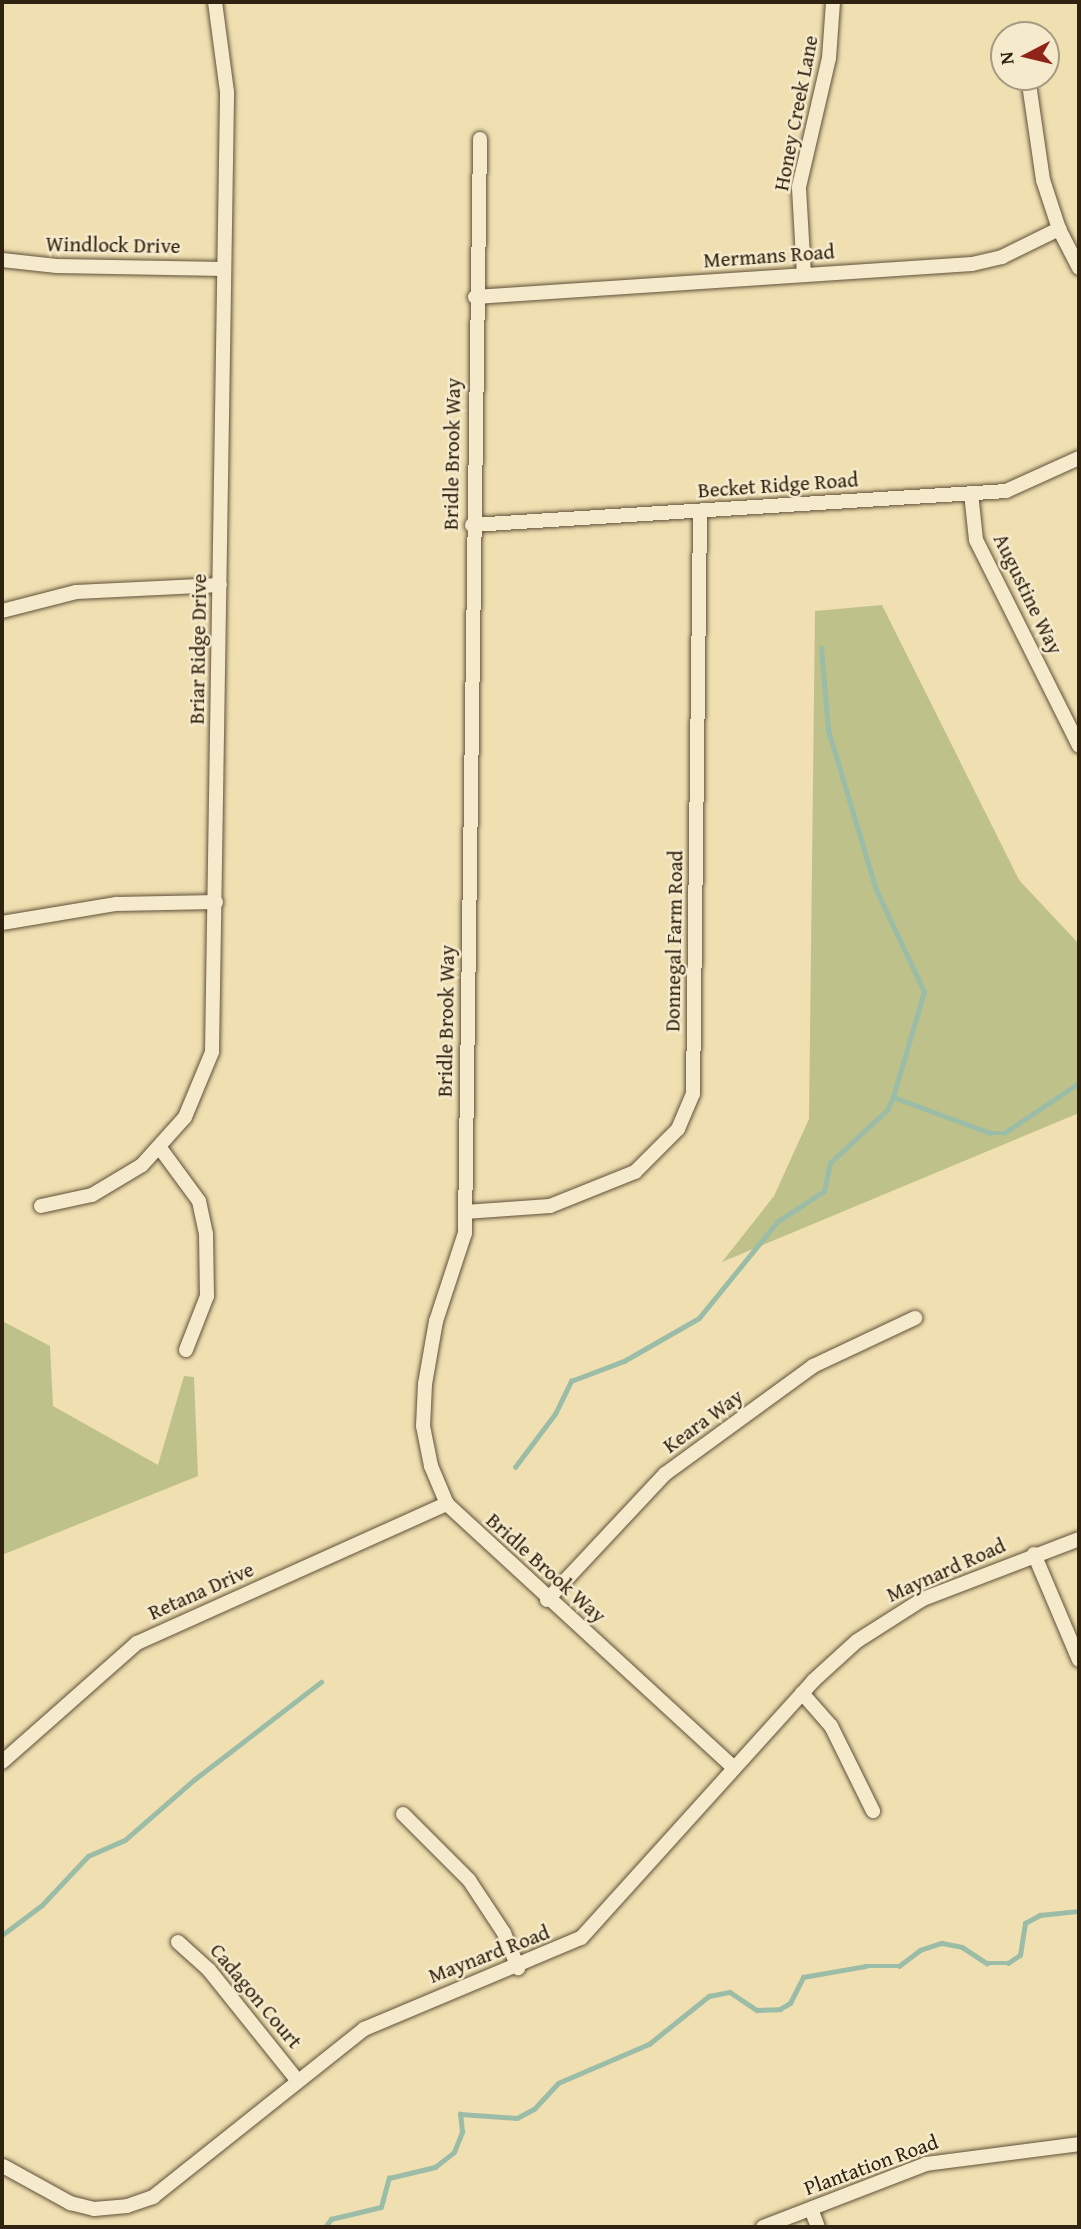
<!DOCTYPE html>
<html>
<head>
<meta charset="utf-8">
<style>
	body { margin:0 }
	#map { position:relative; width:1081px; height:2229px; overflow:hidden; background:#efdfb1; font-family:"Gentium Book Plus",serif }
	div>[style] { position:absolute }
	.green>* { inset:0; background:#bec189 }
	.stream>* { height:4.5px; margin:-2.25px; padding:0 2.25px; transform-origin:2.25px; border-radius:2.25px; background:#9bbda7 }
	.roads { filter:drop-shadow(0 0 2px #605138) drop-shadow(0 0 2px #605138) }
	.minor>* { height:14px; margin:-7px; padding:0 7px; transform-origin:7px; border-radius:7px; background:#f5eacc }
	span { translate:-50% -50%; white-space:nowrap; text-align:center; line-height:1.15; -webkit-text-stroke:5px #f5eacc; paint-order:stroke }
	.street-label { font-size:21px; color:#302210 }
	.frame { position:absolute; inset:0; border:4px solid #302210; pointer-events:none }
	.north { position:absolute; left:990px; top:21px; width:70px; height:70px; box-sizing:border-box; background:#f5eacc; border:2px solid #a69a81; border-radius:50%; rotate:263deg; font-size:19px; font-weight:700; line-height:28px; text-align:center; color:#302210 }
	.north::after { content:''; display:block; margin:auto; width:24px; height:32px; background:#8f2418; clip-path:polygon(50% 0,100% 100%,50% 72%,0 100%) }
</style>
</head>
<body>
<div id="map">
	<div class="green">
		<div style="clip-path:polygon(882px 605px,1019px 880px,1079px 944px,1079px 1113px,722px 1262px,774px 1196px,809px 1119px,815px 611px)"></div>
		<div style="clip-path:polygon(2px 1321px,50px 1346px,53px 1406px,158px 1465px,184px 1376px,194px 1377px,198px 1476px,2px 1555px)"></div>
	</div>
	<div class="stream">
		<div style="left:893px;top:1097px;width:104px;rotate:20.2deg"></div>
		<div style="left:991px;top:1133px;width:13px"></div>
		<div style="left:1004px;top:1133px;width:90px;rotate:-33.7deg"></div>
		<div style="left:515px;top:1467px;width:66px;rotate:-53deg"></div>
		<div style="left:555px;top:1414px;width:37px;rotate:-64deg"></div>
		<div style="left:571px;top:1381px;width:57px;rotate:-20.7deg"></div>
		<div style="left:624px;top:1361px;width:86px;rotate:-29.8deg"></div>
		<div style="left:699px;top:1318px;width:124px;rotate:-50.9deg"></div>
		<div style="left:777px;top:1222px;width:56px;rotate:-33.4deg"></div>
		<div style="left:824px;top:1191px;width:29px;rotate:-78deg"></div>
		<div style="left:830px;top:1163px;width:78px;rotate:-42.9deg"></div>
		<div style="left:887px;top:1110px;width:14px;rotate:-65deg"></div>
		<div style="left:893px;top:1097px;width:109px;rotate:-73.6deg"></div>
		<div style="left:924px;top:992px;width:113px;rotate:-115.2deg"></div>
		<div style="left:876px;top:890px;width:167px;rotate:-106.7deg"></div>
		<div style="left:828px;top:730px;width:82px;rotate:-94.9deg"></div>
		<div style="left:2px;top:1935px;width:50px;rotate:-36.9deg"></div>
		<div style="left:42px;top:1905px;width:67px;rotate:-46.8deg"></div>
		<div style="left:88px;top:1856px;width:40px;rotate:-23.4deg"></div>
		<div style="left:125px;top:1840px;width:93px;rotate:-41.1deg"></div>
		<div style="left:195px;top:1779px;width:159px;rotate:-37.6deg"></div>
		<div style="left:325px;top:2227px;width:10px;rotate:-53deg"></div>
		<div style="left:331px;top:2219px;width:51px;rotate:-13.5deg"></div>
		<div style="left:381px;top:2207px;width:30px;rotate:-75deg"></div>
		<div style="left:389px;top:2178px;width:47px;rotate:-13.4deg"></div>
		<div style="left:435px;top:2167px;width:24px;rotate:-38deg"></div>
		<div style="left:454px;top:2152px;width:22px;rotate:-68deg"></div>
		<div style="left:462px;top:2132px;width:18px;rotate:-96deg"></div>
		<div style="left:460px;top:2114px;width:57px;rotate:4deg"></div>
		<div style="left:517px;top:2118px;width:19px;rotate:-28deg"></div>
		<div style="left:534px;top:2109px;width:35px;rotate:-47deg"></div>
		<div style="left:558px;top:2083px;width:99px;rotate:-23.2deg"></div>
		<div style="left:649px;top:2044px;width:77px;rotate:-38.7deg"></div>
		<div style="left:709px;top:1996px;width:21px;rotate:-11deg"></div>
		<div style="left:730px;top:1992px;width:32px;rotate:34deg"></div>
		<div style="left:757px;top:2010px;width:23px;rotate:-2deg"></div>
		<div style="left:780px;top:2009px;width:12px;rotate:-31deg"></div>
		<div style="left:790px;top:2003px;width:29px;rotate:-63deg"></div>
		<div style="left:803px;top:1977px;width:64px;rotate:-9.9deg"></div>
		<div style="left:866px;top:1966px;width:33px"></div>
		<div style="left:899px;top:1966px;width:26px;rotate:-37deg"></div>
		<div style="left:920px;top:1950px;width:23px;rotate:-18deg"></div>
		<div style="left:942px;top:1943px;width:20px;rotate:11deg"></div>
		<div style="left:962px;top:1947px;width:30px;rotate:33deg"></div>
		<div style="left:987px;top:1963px;width:21px"></div>
		<div style="left:1008px;top:1963px;width:14px;rotate:-34deg"></div>
		<div style="left:1020px;top:1955px;width:32px;rotate:-81deg"></div>
		<div style="left:1025px;top:1923px;width:17px;rotate:-28deg"></div>
		<div style="left:1040px;top:1915px;width:39px;rotate:-6deg"></div>
	</div>
	<div class="roads">
		<div class="minor">
			<div style="left:1028px;top:77px;width:104px;rotate:81.7deg"></div>
			<div style="left:1043px;top:180px;width:52px;rotate:71.9deg"></div>
			<div style="left:1059px;top:229px;width:44px;rotate:62.9deg"></div>
			<div style="left:480px;top:139px;width:1094px;rotate:90.79deg"></div>
			<div style="left:465px;top:1233px;width:93px;rotate:108.2deg"></div>
			<div style="left:436px;top:1321px;width:64px;rotate:99.9deg"></div>
			<div style="left:425px;top:1384px;width:42px;rotate:92.7deg"></div>
			<div style="left:423px;top:1426px;width:41px;rotate:78.7deg"></div>
			<div style="left:431px;top:1466px;width:41px;rotate:67.2deg"></div>
			<div style="left:447px;top:1504px;width:390px;rotate:42.6deg"></div>
			<div style="left:2px;top:260px;width:55px;rotate:6.2deg"></div>
			<div style="left:57px;top:266px;width:167px;rotate:1deg"></div>
			<div style="left:804px;top:275px;width:88px;rotate:-93.3deg"></div>
			<div style="left:799px;top:187px;width:132px;rotate:-76.9deg"></div>
			<div style="left:829px;top:58px;width:56px;rotate:-85.9deg"></div>
			<div style="left:475px;top:297px;width:498px;rotate:-3.8deg"></div>
			<div style="left:972px;top:264px;width:31px;rotate:-13deg"></div>
			<div style="left:1002px;top:257px;width:64px;rotate:-26.2deg"></div>
			<div style="left:971px;top:493px;width:47px;rotate:83.9deg"></div>
			<div style="left:976px;top:540px;width:230px;rotate:63.4deg"></div>
			<div style="left:472px;top:525px;width:535px;rotate:-3.64deg"></div>
			<div style="left:1006px;top:491px;width:80px;rotate:-24.3deg"></div>
			<div style="left:2px;top:611px;width:76px;rotate:-14.4deg"></div>
			<div style="left:76px;top:592px;width:144px;rotate:-2.8deg"></div>
			<div style="left:2px;top:923px;width:116px;rotate:-9.5deg"></div>
			<div style="left:116px;top:904px;width:100px;rotate:-1.1deg"></div>
			<div style="left:160px;top:1148px;width:66px;rotate:53.7deg"></div>
			<div style="left:199px;top:1201px;width:34px;rotate:78deg"></div>
			<div style="left:206px;top:1234px;width:62px;rotate:89.1deg"></div>
			<div style="left:207px;top:1296px;width:58px;rotate:111.3deg"></div>
			<div style="left:41px;top:1206px;width:52px;rotate:-12.2deg"></div>
			<div style="left:92px;top:1195px;width:58px;rotate:-31deg"></div>
			<div style="left:142px;top:1165px;width:64px;rotate:-48.1deg"></div>
			<div style="left:185px;top:1117px;width:70px;rotate:-67.4deg"></div>
			<div style="left:212px;top:1052px;width:960px;rotate:-89.1deg"></div>
			<div style="left:227px;top:92px;width:91px;rotate:-97.6deg"></div>
			<div style="left:465px;top:1212px;width:85px;rotate:-4deg"></div>
			<div style="left:550px;top:1206px;width:92px;rotate:-21.8deg"></div>
			<div style="left:635px;top:1172px;width:61px;rotate:-45deg"></div>
			<div style="left:678px;top:1129px;width:38px;rotate:-67deg"></div>
			<div style="left:693px;top:1094px;width:582px;rotate:-89.31deg"></div>
			<div style="left:1034px;top:1554px;width:115px;rotate:67deg"></div>
			<div style="left:547px;top:1600px;width:173px;rotate:-46.9deg"></div>
			<div style="left:665px;top:1474px;width:183px;rotate:-36.1deg"></div>
			<div style="left:813px;top:1366px;width:113px;rotate:-25.2deg"></div>
			<div style="left:802px;top:1693px;width:44px;rotate:48.7deg"></div>
			<div style="left:831px;top:1726px;width:95px;rotate:63.7deg"></div>
			<div style="left:2px;top:1762px;width:180px;rotate:-41.4deg"></div>
			<div style="left:137px;top:1643px;width:340px;rotate:-24.2deg"></div>
			<div style="left:403px;top:1814px;width:93px;rotate:45deg"></div>
			<div style="left:469px;top:1880px;width:64px;rotate:56.6deg"></div>
			<div style="left:504px;top:1933px;width:38px;rotate:68deg"></div>
			<div style="left:178px;top:1942px;width:42px;rotate:42.1deg"></div>
			<div style="left:209px;top:1970px;width:142px;rotate:51.3deg"></div>
			<div style="left:3px;top:2166px;width:77px;rotate:28.9deg"></div>
			<div style="left:70px;top:2203px;width:25px;rotate:14deg"></div>
			<div style="left:94px;top:2209px;width:33px;rotate:-5deg"></div>
			<div style="left:127px;top:2206px;width:28px;rotate:-19deg"></div>
			<div style="left:153px;top:2197px;width:270px;rotate:-38.5deg"></div>
			<div style="left:364px;top:2029px;width:235px;rotate:-22.8deg"></div>
			<div style="left:581px;top:1938px;width:346px;rotate:-47.9deg"></div>
			<div style="left:813px;top:1681px;width:59px;rotate:-42.3deg"></div>
			<div style="left:857px;top:1641px;width:78px;rotate:-32.5deg"></div>
			<div style="left:923px;top:1599px;width:167px;rotate:-21deg"></div>
			<div style="left:811px;top:2209px;width:19px;rotate:69deg"></div>
			<div style="left:763px;top:2227px;width:175px;rotate:-21.1deg"></div>
			<div style="left:926px;top:2164px;width:154px;rotate:-7.4deg"></div>
		</div>
	</div>
	<div class="street-label">
		<span style="left:796px;top:113px;rotate:-79deg">Honey Creek Lane</span>
		<span style="left:113px;top:245px;rotate:1deg">Windlock Drive</span>
		<span style="left:769px;top:256px;rotate:-4deg">Mermans Road</span>
		<span style="left:452px;top:454px;rotate:-89deg">Bridle Brook Way</span>
		<span style="left:778px;top:485px;rotate:-4deg">Becket Ridge Road</span>
		<span style="left:1028px;top:594px;rotate:64deg">Augustine Way</span>
		<span style="left:198px;top:649px;rotate:-89deg">Briar Ridge Drive</span>
		<span style="left:674px;top:941px;rotate:-89deg">Donnegal Farm Road</span>
		<span style="left:446px;top:1021px;rotate:-89deg">Bridle Brook Way</span>
		<span style="left:703px;top:1421px;rotate:-36deg">Keara Way</span>
		<span style="left:546px;top:1568px;rotate:42deg">Bridle Brook Way</span>
		<span style="left:946px;top:1570px;rotate:-24deg">Maynard Road</span>
		<span style="left:201px;top:1591px;rotate:-24deg">Retana Drive</span>
		<span style="left:489px;top:1954px;rotate:-21deg">Maynard Road</span>
		<span style="left:256px;top:1996px;rotate:50deg">Cadagon Court</span>
		<span style="left:871px;top:2165px;rotate:-20deg">Plantation Road</span>
	</div>
	<div class="frame"></div>
	<div class="north">N</div>
</div>
</body>
</html>
